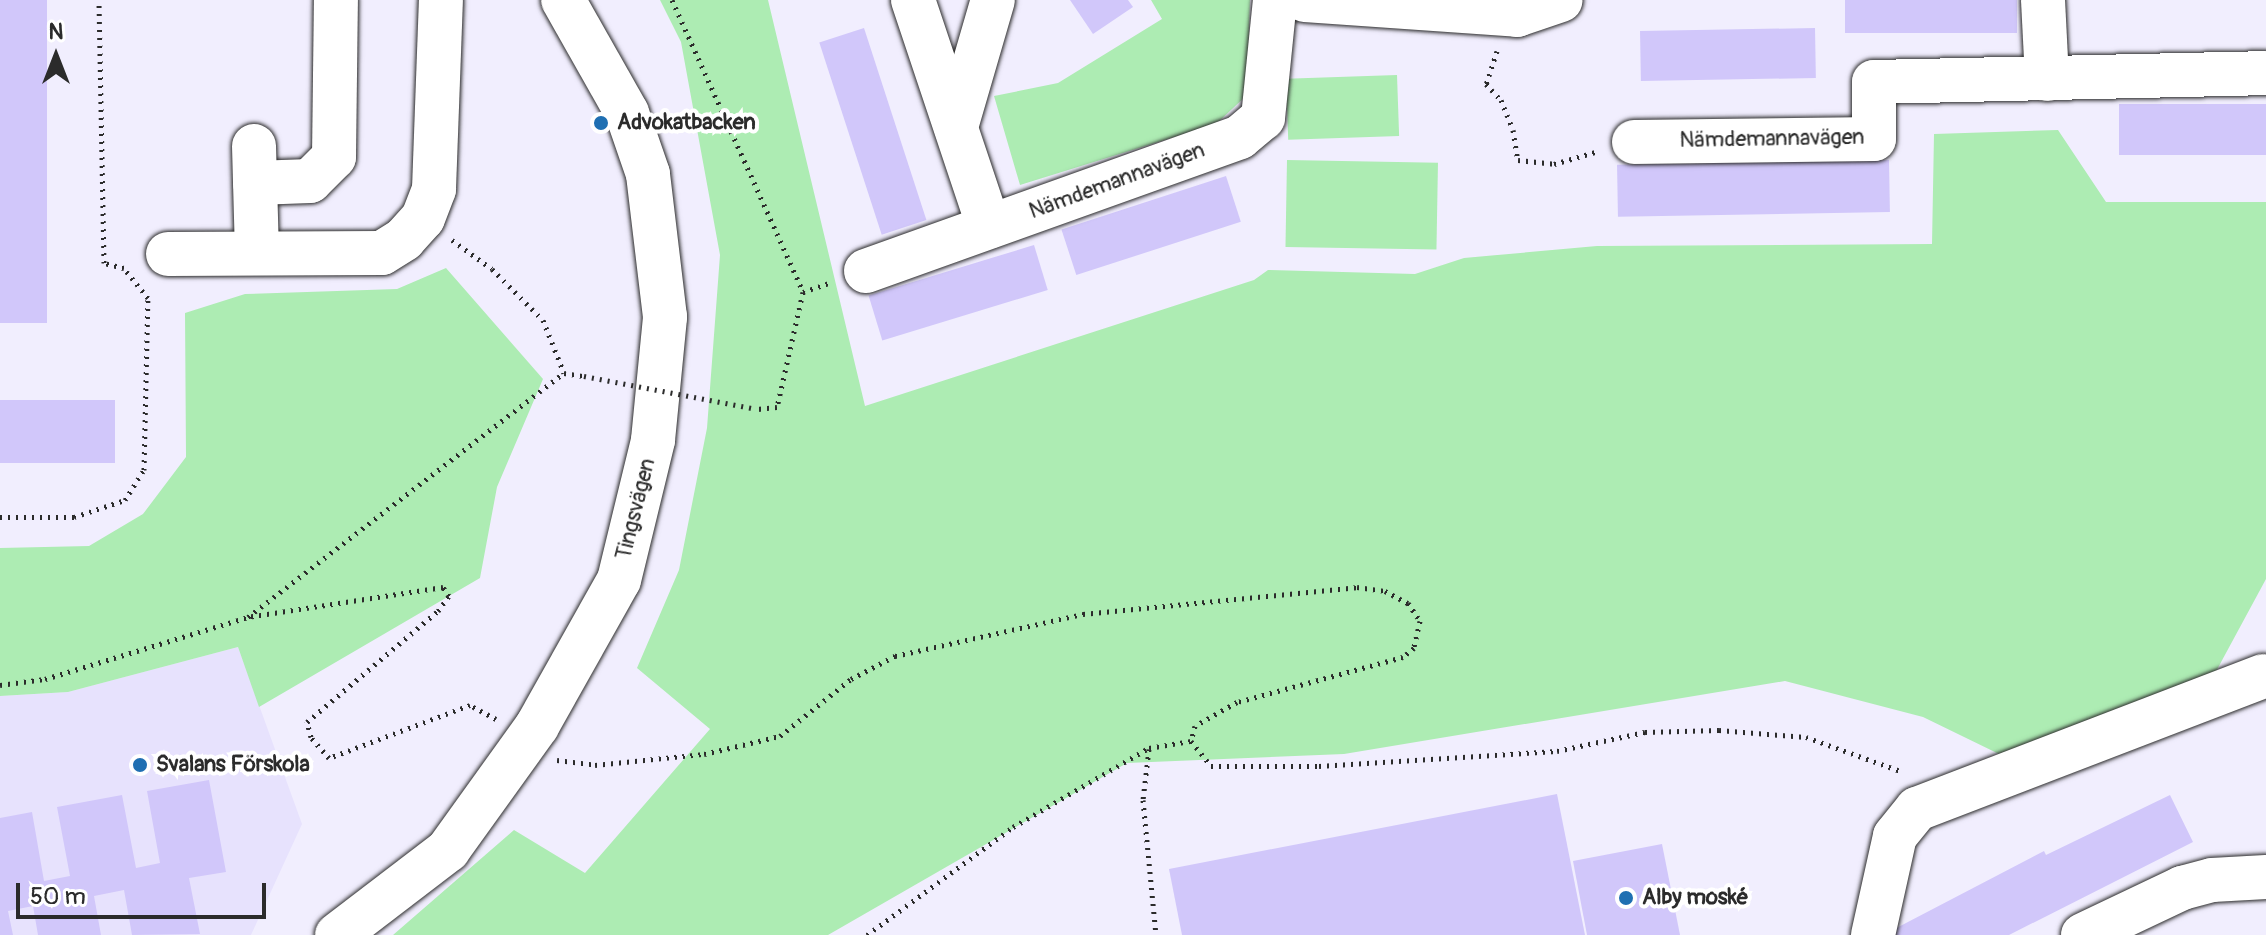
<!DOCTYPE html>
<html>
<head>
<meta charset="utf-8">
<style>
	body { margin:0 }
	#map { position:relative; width:2266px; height:935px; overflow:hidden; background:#f1eefe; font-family:Pangolin,sans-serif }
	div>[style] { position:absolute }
	.built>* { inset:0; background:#e7e2fd }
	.green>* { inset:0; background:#adecb3; transform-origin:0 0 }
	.building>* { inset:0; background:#d1c7fa; transform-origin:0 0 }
	.path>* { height:5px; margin-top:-2.5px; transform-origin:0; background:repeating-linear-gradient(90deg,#2b2b2b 0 2px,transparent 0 8px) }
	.roads { filter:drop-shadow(0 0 2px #2b2b2b) drop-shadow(0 0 2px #2b2b2b) }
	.minor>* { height:44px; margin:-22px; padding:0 22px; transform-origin:22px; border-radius:22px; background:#fff }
	.path-bridge>* { height:5px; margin-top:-2.5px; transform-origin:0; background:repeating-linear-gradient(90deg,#2b2b2b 0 2px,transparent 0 8px) }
	.dots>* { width:22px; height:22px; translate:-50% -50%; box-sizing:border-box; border:4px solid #fff; border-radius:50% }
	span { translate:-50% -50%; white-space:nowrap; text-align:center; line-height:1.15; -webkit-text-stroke:8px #fff; paint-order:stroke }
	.poi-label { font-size:22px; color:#2b2b2b; font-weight:700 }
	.left { translate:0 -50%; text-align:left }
	.street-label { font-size:22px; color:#2b2b2b }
	.north { position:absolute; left:16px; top:16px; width:80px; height:80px; -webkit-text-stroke:6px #fff; paint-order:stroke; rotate:0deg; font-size:22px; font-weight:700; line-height:32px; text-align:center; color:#2b2b2b }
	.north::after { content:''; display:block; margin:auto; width:28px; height:36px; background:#2b2b2b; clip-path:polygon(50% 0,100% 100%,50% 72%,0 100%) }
	.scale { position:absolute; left:16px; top:883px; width:250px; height:36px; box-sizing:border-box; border:4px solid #2b2b2b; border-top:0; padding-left:10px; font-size:24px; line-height:28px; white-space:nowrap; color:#2b2b2b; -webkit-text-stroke:6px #fff; paint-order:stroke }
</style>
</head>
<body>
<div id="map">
	<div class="built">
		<div style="clip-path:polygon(238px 647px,302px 824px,251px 935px,0 935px,0 696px,68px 692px)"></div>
	</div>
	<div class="green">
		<div style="clip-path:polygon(660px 0,768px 0,865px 406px,1254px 280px,1268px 270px,1415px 274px,1464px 258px,1597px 246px,1932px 244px,1934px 134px,2058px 130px,2106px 202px,2266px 202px,2266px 579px,2213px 677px,1999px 754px,1923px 717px,1785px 681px,1344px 754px,1127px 763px,828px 935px,393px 935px,514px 830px,585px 873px,710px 729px,637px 668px,679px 570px,707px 428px,720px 255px,681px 42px)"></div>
		<div style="clip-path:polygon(1151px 0,1250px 0,1247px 95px,1216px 124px,1020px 185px,994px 96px,1058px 83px,1162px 19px)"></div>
		<div style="left:1397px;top:75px;width:61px;height:111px;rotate:88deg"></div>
		<div style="left:1287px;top:160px;width:151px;height:87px;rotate:1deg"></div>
		<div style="clip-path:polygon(446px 268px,543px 379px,497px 487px,480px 578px,259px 707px,238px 647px,68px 692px,0 696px,0 548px,89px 546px,143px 514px,186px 457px,185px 313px,245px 294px,397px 289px)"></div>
	</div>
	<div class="building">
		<div style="left:0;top:0;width:47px;height:323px"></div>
		<div style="clip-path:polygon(1070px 0,1128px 0,1133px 7px,1093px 34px)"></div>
		<div style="left:1845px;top:0;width:172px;height:33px"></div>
		<div style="left:864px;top:28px;width:202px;height:47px;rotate:72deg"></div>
		<div style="left:1815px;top:28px;width:50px;height:175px;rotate:89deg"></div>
		<div style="left:2266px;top:104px;width:51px;height:147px;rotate:90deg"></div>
		<div style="left:1889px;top:160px;width:52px;height:272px;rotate:89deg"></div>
		<div style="left:1226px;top:176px;width:48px;height:173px;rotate:72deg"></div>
		<div style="left:1034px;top:245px;width:47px;height:173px;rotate:73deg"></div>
		<div style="left:0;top:400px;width:115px;height:63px"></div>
		<div style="clip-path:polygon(209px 780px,226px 872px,189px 878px,200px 934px,132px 935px,124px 890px,94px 896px,101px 935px,38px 935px,33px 906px,8px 911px,13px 935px,0 935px,0 818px,32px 812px,44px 881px,70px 876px,57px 807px,122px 795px,136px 868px,160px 863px,147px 791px)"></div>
		<div style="clip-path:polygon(1557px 794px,1585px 935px,1182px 935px,1169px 869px)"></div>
		<div style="clip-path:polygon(2170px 795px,2193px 842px,2009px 935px,1883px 935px,2044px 851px,2046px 855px)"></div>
		<div style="clip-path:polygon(1662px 844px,1680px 935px,1587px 935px,1573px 861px)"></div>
	</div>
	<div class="path">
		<div style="left:672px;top:0;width:320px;rotate:65.8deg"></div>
		<div style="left:803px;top:292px;width:118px;rotate:102.7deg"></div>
		<div style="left:777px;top:407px;width:20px;rotate:174deg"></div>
		<div style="left:1497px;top:51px;width:35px;rotate:108deg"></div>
		<div style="left:1486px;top:84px;width:22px;rotate:47deg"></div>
		<div style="left:1501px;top:100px;width:32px;rotate:68deg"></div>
		<div style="left:1513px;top:130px;width:30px;rotate:81deg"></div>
		<div style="left:1518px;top:160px;width:36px;rotate:6deg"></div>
		<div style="left:1554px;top:164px;width:47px;rotate:-16.1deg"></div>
		<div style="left:452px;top:240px;width:49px;rotate:35.9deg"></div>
		<div style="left:492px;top:269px;width:72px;rotate:45deg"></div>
		<div style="left:543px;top:320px;width:57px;rotate:68.4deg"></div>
		<div style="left:803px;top:292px;width:31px;rotate:-19deg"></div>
		<div style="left:0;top:517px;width:74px"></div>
		<div style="left:74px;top:517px;width:54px;rotate:-18.4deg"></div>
		<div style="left:125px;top:500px;width:36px;rotate:-58deg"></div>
		<div style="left:144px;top:470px;width:172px;rotate:-88.7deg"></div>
		<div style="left:148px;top:298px;width:38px;rotate:-129deg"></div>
		<div style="left:124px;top:268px;width:21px;rotate:-166deg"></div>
		<div style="left:104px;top:263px;width:263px;rotate:-91.1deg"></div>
		<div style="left:0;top:685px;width:45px;rotate:-7.6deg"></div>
		<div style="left:45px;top:679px;width:212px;rotate:-17deg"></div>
		<div style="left:496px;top:719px;width:30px;rotate:-152deg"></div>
		<div style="left:470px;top:705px;width:151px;rotate:159.4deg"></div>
		<div style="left:329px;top:758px;width:28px;rotate:-131deg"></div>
		<div style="left:311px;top:737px;width:16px;rotate:-105deg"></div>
		<div style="left:307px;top:722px;width:172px;rotate:-40.3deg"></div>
		<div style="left:438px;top:611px;width:19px;rotate:-54deg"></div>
		<div style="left:449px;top:596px;width:11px;rotate:-124deg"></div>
		<div style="left:443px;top:587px;width:197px;rotate:171.3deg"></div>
		<div style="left:248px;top:617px;width:399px;rotate:-37.7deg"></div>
		<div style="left:564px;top:373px;width:20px;rotate:9deg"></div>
		<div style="left:1149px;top:749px;width:51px;rotate:96.7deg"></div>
		<div style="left:1143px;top:800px;width:136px;rotate:84.5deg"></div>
		<div style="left:557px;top:760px;width:38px;rotate:7deg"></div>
		<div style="left:595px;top:765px;width:110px;rotate:-5.8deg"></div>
		<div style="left:704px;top:754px;width:78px;rotate:-13.3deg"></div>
		<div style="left:780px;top:736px;width:91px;rotate:-38.8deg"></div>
		<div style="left:851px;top:679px;width:50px;rotate:-27.6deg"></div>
		<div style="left:895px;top:656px;width:193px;rotate:-12.6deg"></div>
		<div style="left:1083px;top:614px;width:275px;rotate:-5.6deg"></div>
		<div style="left:1357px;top:587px;width:28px;rotate:8deg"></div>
		<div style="left:1385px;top:591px;width:26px;rotate:28deg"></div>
		<div style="left:1408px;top:603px;width:22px;rotate:56deg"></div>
		<div style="left:1420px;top:621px;width:28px;rotate:103deg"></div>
		<div style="left:1414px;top:648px;width:14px;rotate:141deg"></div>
		<div style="left:1403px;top:657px;width:172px;rotate:164.8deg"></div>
		<div style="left:1237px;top:702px;width:48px;rotate:150.3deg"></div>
		<div style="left:1195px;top:726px;width:16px;rotate:105deg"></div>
		<div style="left:867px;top:935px;width:182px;rotate:-36.5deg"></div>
		<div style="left:1013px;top:827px;width:157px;rotate:-30.2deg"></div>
		<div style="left:1149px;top:748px;width:43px;rotate:-9.5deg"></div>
		<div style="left:1191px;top:741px;width:32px;rotate:51deg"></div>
		<div style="left:1211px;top:766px;width:108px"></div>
		<div style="left:1319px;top:766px;width:238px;rotate:-3.6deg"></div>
		<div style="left:1557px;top:751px;width:90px;rotate:-12.2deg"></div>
		<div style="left:1645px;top:732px;width:74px;rotate:-1.5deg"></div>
		<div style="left:1719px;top:730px;width:87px;rotate:4.6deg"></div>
		<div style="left:1806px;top:737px;width:103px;rotate:19.8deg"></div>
	</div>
	<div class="roads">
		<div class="minor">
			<div style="left:913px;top:0;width:239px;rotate:71.5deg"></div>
			<div style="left:1305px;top:0;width:213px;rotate:4deg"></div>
			<div style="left:1517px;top:15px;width:46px;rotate:-18.8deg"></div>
			<div style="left:2043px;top:0;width:79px;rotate:87.1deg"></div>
			<div style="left:956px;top:127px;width:132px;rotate:-73.8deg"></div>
			<div style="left:1634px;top:142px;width:240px;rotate:-0.7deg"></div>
			<div style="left:1874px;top:139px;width:57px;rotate:-90deg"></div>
			<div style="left:1874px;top:82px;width:392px;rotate:-1.3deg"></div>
			<div style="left:254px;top:146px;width:106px;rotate:88.4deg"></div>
			<div style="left:255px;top:183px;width:55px;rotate:-2.1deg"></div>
			<div style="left:310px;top:181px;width:34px;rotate:-45deg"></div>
			<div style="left:334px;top:157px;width:157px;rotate:-89.3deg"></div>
			<div style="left:168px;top:254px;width:214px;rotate:-0.3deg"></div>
			<div style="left:382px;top:253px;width:26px;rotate:-32deg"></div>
			<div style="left:404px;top:239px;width:28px;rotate:-48deg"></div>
			<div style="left:423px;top:218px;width:31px;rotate:-69deg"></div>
			<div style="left:434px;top:189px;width:189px;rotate:-87.9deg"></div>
			<div style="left:866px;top:271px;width:397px;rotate:-19.7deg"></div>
			<div style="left:1240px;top:137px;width:30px;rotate:-40deg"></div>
			<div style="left:1263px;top:118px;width:119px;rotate:-84.2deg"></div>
			<div style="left:337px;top:935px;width:140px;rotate:-37.4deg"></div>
			<div style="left:448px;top:850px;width:153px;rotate:-54.3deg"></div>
			<div style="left:537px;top:726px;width:167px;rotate:-60.7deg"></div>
			<div style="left:619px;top:580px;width:144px;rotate:-76.3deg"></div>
			<div style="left:653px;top:440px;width:124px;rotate:-84.4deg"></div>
			<div style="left:665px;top:317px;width:144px;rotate:-96.8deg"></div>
			<div style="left:648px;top:174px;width:65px;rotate:-109deg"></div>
			<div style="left:627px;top:113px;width:130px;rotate:-119.5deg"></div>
			<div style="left:1873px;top:935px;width:101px;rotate:-77.5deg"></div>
			<div style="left:1895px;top:836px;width:35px;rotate:-51deg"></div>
			<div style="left:1917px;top:809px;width:371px;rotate:-21deg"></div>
			<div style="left:2083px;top:935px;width:110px;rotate:-25.4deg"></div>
			<div style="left:2182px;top:888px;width:31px;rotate:-15deg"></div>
			<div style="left:2212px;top:880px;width:54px;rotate:-3.2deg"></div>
		</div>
	</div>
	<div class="path-bridge">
		<div style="left:584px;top:376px;width:176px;rotate:10.8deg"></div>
	</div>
	<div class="dots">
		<div style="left:601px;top:123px;background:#1f6fb2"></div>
		<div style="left:140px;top:765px;background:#1f6fb2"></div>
		<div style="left:1626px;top:898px;background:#1f6fb2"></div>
	</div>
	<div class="poi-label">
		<span class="left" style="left:617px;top:123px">Advokatbacken</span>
		<span class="left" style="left:156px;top:765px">Svalans Förskola</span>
		<span class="left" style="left:1642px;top:898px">Alby moské</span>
	</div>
	<div class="street-label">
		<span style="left:1772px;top:139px;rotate:-1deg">Nämdemannavägen</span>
		<span style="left:1117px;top:181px;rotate:-20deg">Nämdemannavägen</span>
		<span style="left:636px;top:509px;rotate:-76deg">Tingsvägen</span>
	</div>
	<div class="north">N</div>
	<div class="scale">50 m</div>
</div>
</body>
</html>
